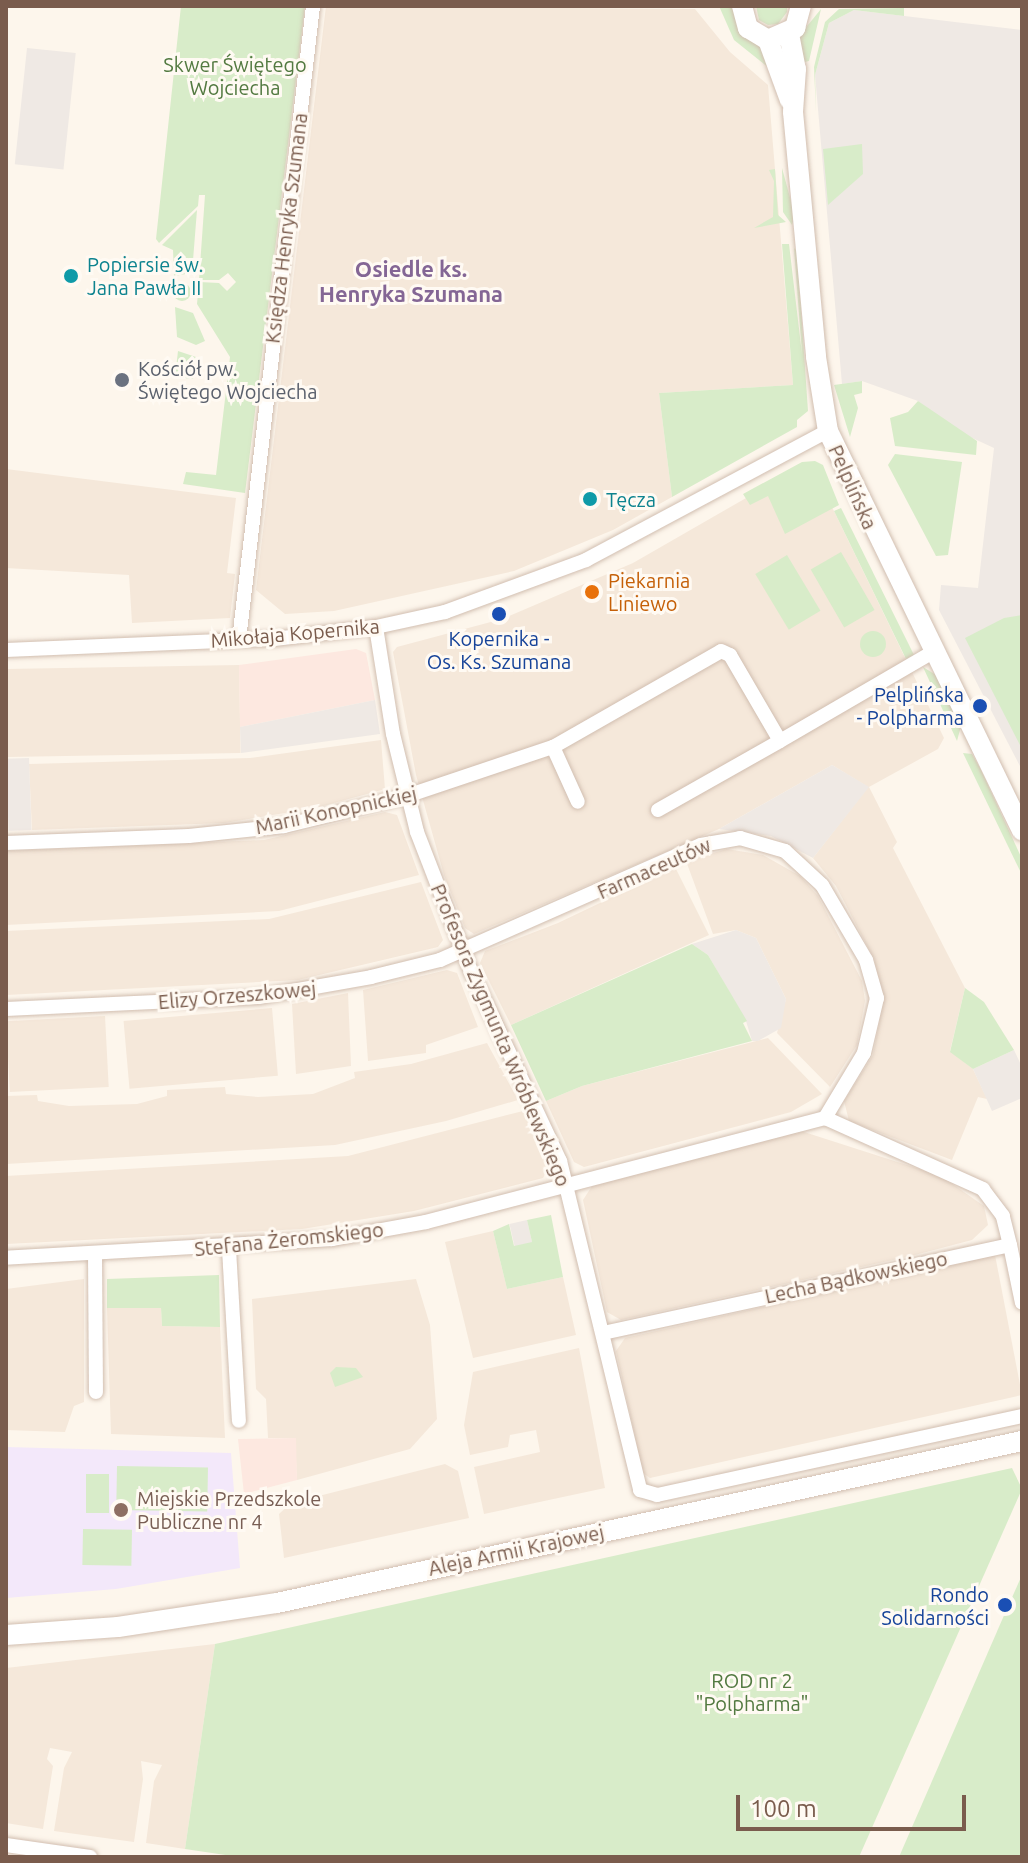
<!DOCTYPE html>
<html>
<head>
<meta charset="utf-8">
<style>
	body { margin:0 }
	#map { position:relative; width:1028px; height:1863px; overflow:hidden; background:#fdf6ec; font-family:Ubuntu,sans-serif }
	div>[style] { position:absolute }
	.residential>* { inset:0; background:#f5e8da; transform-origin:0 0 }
	.commercial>* { inset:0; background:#fde8e0 }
	.industrial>* { inset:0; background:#efe9e4; transform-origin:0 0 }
	.education>* { inset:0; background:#f3e8fa }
	.green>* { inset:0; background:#d8ecc9; transform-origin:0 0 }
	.round { border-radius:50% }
	.roads { filter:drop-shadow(0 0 2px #d1beb0) drop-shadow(0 0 2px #d1beb0) }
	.street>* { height:14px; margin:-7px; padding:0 7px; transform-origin:7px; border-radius:7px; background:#fff }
	.secondary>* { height:20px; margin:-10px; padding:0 10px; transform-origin:10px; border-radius:10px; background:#fff }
	.dots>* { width:22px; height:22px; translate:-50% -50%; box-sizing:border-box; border:4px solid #fffaf3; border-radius:50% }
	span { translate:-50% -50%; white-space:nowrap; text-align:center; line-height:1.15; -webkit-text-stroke:6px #fffaf3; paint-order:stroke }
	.park-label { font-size:20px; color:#537a41 }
	.street-label { font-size:20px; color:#7a5c4d }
	.culture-label { font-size:20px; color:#0d838f }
	.left { translate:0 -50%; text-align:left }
	.worship-label { font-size:20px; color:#5b616d }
	.food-label { font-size:20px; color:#c56008 }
	.transit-label { font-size:20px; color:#164399 }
	.right { translate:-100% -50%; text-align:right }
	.education-label { font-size:20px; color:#785e54 }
	.neighbourhood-label { font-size:22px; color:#846695; font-weight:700 }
	.frame { position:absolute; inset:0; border:8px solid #7a5c4d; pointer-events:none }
	.scale { position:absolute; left:736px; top:1795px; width:230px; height:36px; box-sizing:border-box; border:4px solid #7a5c4d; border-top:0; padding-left:10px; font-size:24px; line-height:28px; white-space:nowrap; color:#7a5c4d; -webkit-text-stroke:6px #fffaf3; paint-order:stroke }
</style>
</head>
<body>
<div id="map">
	<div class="residential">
		<div style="clip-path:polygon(326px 6px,695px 9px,730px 52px,768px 85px,793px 385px,659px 393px,672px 497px,613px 530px,514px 571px,334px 611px,285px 614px,256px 590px)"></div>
		<div style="clip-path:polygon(6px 469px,236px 498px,227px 573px,235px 574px,230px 618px,132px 623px,129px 575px,6px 568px)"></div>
		<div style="clip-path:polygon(793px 471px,815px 472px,944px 738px,938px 749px,869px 787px,897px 842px,893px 848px,965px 988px,950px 1051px,973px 1069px,987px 1099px,978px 1097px,952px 1160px,849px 1121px,844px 1101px,873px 1055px,883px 1002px,874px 959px,836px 886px,813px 858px,868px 787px,832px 765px,719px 829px,474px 934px,465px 928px,444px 875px,416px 775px,393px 652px,397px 647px,502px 619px,633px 563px)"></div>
		<div style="left:239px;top:665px;width:88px;height:233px;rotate:89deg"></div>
		<div style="clip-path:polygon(381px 740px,385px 789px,316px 808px,224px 823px,32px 830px,29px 764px,250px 758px)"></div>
		<div style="clip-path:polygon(385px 812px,397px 815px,419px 875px,279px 911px,6px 925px,6px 851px,264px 840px)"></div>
		<div style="clip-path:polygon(727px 849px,763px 855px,800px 876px,818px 896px,862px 981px,865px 1001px,857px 1045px,830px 1087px,777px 1033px,786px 999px,756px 938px,736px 930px,713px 934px,686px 861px)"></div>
		<div style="clip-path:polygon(675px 867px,709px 935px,511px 1025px,480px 963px,485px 951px,558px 923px)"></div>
		<div style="clip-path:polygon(421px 882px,443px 940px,438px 947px,298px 980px,6px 995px,6px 931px,269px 919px)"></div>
		<div style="clip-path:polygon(447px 970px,457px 973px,478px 1027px,426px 1045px,426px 1053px,368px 1061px,363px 990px)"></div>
		<div style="clip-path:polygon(348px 993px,351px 1066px,296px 1074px,292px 1004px)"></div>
		<div style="left:272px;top:1008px;width:68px;height:149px;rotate:85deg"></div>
		<div style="left:105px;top:1016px;width:71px;height:99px;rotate:87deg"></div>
		<div style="clip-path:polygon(768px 1038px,822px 1094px,791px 1112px,584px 1167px,574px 1162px,546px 1101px,582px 1086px)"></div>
		<div style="clip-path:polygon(487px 1043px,518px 1100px,446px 1121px,335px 1145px,6px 1164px,6px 1096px,37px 1095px,38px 1101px,69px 1106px,137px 1104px,167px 1096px,167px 1090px,225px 1087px,226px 1094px,258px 1097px,313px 1094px,355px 1078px,354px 1072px,411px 1064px)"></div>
		<div style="clip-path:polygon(523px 1111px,549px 1167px,543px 1178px,414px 1211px,302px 1229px,6px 1244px,6px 1176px,348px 1156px)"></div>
		<div style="clip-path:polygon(801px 1131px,941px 1176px,984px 1206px,988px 1225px,972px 1240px,911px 1256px,621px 1320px,607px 1312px,583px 1200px,592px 1186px)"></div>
		<div style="clip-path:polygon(493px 1231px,507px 1289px,563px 1277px,576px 1335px,473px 1358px,445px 1242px)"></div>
		<div style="clip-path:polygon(995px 1255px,1022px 1395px,650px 1478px,643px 1473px,616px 1351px,625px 1338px)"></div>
		<div style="clip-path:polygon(84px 1279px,84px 1402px,74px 1406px,65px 1432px,6px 1430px,6px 1289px)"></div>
		<div style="clip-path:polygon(416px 1279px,430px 1325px,437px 1419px,410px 1449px,297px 1480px,295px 1438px,268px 1438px,266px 1399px,256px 1389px,252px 1299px)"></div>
		<div style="clip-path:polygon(107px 1308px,161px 1308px,162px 1326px,220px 1327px,225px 1438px,111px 1434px)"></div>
		<div style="clip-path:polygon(579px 1348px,605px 1488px,484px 1514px,474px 1467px,540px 1452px,536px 1430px,510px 1435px,508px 1447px,470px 1455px,464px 1425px,473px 1372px)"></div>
		<div style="clip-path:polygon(445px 1464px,458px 1471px,469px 1518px,284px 1558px,279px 1514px,291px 1503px)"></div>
		<div style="clip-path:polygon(215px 1644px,185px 1849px,146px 1843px,154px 1781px,162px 1765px,141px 1761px,143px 1779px,134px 1842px,54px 1831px,64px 1768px,72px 1752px,50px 1748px,47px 1759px,53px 1766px,43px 1829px,6px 1823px,6px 1668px)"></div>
	</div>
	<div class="commercial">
		<div style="clip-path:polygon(356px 649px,366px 653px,375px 700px,240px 727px,239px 665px)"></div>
		<div style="clip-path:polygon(296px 1438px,297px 1480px,244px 1494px,238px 1439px)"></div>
	</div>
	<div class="industrial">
		<div style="clip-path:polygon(854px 10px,1022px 30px,1022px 770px,939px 610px,941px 585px,978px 588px,994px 448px,955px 430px,918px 401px,862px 381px,842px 384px,815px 75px,829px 23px)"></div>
		<div style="left:27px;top:48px;width:49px;height:117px;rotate:6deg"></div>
		<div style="clip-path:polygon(375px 700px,380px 734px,241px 753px,240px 727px)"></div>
		<div style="left:29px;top:758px;width:72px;height:23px;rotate:88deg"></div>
		<div style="clip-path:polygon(832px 765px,869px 787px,813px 858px,771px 836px,719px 829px)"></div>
		<div style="clip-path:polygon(736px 930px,756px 938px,786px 999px,781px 1028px,758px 1041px,752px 1041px,746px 1021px,708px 955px,692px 944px)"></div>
		<div style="clip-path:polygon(1014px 1050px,1022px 1067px,1022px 1098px,992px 1111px,973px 1069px)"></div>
		<div style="left:527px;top:1220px;width:23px;height:18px;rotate:77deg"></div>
	</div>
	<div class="education">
		<div style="clip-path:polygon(6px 1447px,231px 1453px,240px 1568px,116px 1589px,6px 1598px)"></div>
	</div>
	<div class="green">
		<div style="clip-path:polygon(181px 6px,305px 6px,245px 493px,183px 484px,186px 472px,216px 475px,230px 357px,197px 304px,199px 282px,219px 283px,227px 291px,236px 282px,228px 273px,219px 280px,199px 280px,205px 195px,199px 195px,198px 206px,159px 243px,156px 239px)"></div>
		<div style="clip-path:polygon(719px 6px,730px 6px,765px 48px,769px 68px,734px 40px)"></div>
		<div style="clip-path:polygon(756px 6px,787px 6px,787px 12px,778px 24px,768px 25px,759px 20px)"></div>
		<div style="clip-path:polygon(904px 8px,904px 16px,854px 10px,829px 23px,815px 75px,816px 113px,814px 67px,825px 22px,839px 9px)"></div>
		<div style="clip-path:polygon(821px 9px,809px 61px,801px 63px,799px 36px)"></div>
		<div style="clip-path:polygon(862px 144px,863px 174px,828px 205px,823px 149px)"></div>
		<div style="clip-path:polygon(782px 168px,795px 216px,792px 225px,783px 212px)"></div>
		<div style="clip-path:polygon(775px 169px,778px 215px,786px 222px,754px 228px,773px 217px,774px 181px,769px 170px)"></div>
		<div style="clip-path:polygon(197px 210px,192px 273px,174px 276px,173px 250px,162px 245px)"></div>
		<div style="clip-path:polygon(782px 244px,789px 244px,802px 354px,794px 248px,797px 251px,808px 411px,797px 420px,797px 427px,672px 497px,659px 393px,793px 385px)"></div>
		<div class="round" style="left:173px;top:283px;width:18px;height:18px"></div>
		<div style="clip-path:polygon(175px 307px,193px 313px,205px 341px,196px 345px,177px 337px)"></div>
		<div style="clip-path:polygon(178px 351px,196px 357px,193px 379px,175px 377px)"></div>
		<div style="clip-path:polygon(862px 381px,862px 393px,854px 395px,858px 408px,850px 437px,834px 385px)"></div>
		<div style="clip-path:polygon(918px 401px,977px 441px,976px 455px,895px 446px,890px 418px,908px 412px)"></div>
		<div style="clip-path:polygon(895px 454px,962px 462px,948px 555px,936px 556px,888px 465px)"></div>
		<div style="clip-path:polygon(815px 461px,823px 465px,839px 505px,785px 534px,768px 496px,750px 505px,743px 494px,802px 462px)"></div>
		<div style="clip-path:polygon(841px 508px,914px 655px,906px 659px,834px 511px)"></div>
		<div style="left:841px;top:552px;width:67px;height:35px;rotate:60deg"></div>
		<div style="left:787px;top:555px;width:65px;height:37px;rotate:59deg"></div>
		<div style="clip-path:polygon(1022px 615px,1022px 749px,965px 638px,1004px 618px)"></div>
		<div class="round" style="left:860px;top:631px;width:26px;height:26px"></div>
		<div style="clip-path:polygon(923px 667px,936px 675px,961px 726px,957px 741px)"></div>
		<div style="clip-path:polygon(963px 753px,972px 754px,981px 770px,1022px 859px,1022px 875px)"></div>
		<div style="clip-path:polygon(692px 944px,708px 955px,747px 1021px,743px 1023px,752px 1041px,582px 1086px,546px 1101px,511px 1025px)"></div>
		<div style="clip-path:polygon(965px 988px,984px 1002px,1014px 1050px,973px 1069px,950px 1052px)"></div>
		<div style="clip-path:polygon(551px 1215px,563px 1277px,507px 1289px,493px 1231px,509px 1224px,514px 1246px,532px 1242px,527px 1220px)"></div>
		<div style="clip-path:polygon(219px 1275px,220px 1327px,162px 1326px,161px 1308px,107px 1308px,107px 1279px)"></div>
		<div style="clip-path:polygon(336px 1367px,356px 1368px,363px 1377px,335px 1387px,330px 1373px)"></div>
		<div style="left:117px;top:1466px;width:91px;height:44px;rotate:1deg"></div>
		<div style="clip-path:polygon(1012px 1468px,1022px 1489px,859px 1857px,239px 1857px,185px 1849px,215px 1644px)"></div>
		<div style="left:86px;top:1474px;width:23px;height:39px"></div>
		<div style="left:83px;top:1529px;width:49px;height:36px;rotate:1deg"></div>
		<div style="clip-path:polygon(1022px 1575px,1022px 1857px,899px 1857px,1002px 1620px)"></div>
	</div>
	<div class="roads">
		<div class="street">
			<div style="left:376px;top:627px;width:108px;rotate:81deg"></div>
			<div style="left:393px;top:734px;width:101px;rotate:76.2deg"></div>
			<div style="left:417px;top:832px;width:149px;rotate:68.8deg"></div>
			<div style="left:471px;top:971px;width:210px;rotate:64.9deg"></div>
			<div style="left:560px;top:1161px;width:339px;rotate:76.3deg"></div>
			<div style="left:640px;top:1490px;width:18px;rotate:16deg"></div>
			<div style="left:657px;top:1495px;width:373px;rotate:-12.2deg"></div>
			<div style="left:239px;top:640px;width:638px;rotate:-83.34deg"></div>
			<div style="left:6px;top:650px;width:268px;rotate:-2.4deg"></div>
			<div style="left:274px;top:639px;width:103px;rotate:-6.7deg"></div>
			<div style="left:376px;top:627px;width:71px;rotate:-12.3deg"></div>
			<div style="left:445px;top:612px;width:150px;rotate:-20.2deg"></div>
			<div style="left:586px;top:560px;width:274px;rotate:-28.1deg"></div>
			<div style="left:553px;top:747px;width:60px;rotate:65.6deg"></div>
			<div style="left:658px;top:810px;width:140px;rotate:-29.5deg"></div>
			<div style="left:6px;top:843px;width:183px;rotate:-2.2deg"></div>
			<div style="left:189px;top:836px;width:96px;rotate:-6deg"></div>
			<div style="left:284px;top:826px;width:127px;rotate:-13.7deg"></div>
			<div style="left:407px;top:796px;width:154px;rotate:-18.6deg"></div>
			<div style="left:553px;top:747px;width:193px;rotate:-29.7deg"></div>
			<div style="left:721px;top:651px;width:10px;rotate:24deg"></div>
			<div style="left:730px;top:655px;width:99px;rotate:59.8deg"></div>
			<div style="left:780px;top:741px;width:177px;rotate:-30.2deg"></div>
			<div style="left:6px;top:1009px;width:252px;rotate:-2.7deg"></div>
			<div style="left:258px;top:997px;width:115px;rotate:-10deg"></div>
			<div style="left:371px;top:977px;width:71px;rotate:-13.8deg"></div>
			<div style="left:440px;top:960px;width:285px;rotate:-23.8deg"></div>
			<div style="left:701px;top:845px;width:40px;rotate:-10deg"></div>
			<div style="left:740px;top:838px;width:47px;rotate:16.1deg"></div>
			<div style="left:785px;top:851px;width:50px;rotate:42.6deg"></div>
			<div style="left:822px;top:885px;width:87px;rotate:59.6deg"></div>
			<div style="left:866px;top:960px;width:40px;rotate:74deg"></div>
			<div style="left:877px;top:998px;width:57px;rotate:103.3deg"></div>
			<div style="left:864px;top:1053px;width:76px;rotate:121deg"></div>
			<div style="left:825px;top:1118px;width:412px;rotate:165.4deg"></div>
			<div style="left:426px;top:1222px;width:96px;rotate:169.7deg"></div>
			<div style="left:332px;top:1239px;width:327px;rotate:176.7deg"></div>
			<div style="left:1010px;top:1245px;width:59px;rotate:78.3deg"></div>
			<div style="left:229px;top:1249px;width:172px;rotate:86.7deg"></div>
			<div style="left:95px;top:1254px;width:138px;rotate:89.6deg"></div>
			<div style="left:603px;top:1333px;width:416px;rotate:-12.2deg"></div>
			<div style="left:1010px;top:1245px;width:30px;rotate:-104deg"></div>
			<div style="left:1003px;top:1216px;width:34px;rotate:-127deg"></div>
			<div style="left:983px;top:1189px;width:173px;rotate:-155.8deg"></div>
			<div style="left:6px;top:1845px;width:85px;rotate:8.1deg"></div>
		</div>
		<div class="secondary">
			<div style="left:742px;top:6px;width:23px;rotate:75deg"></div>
			<div style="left:748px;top:28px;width:23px;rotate:31deg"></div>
			<div style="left:768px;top:40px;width:30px;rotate:-24deg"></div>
			<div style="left:795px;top:28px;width:23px;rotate:-75deg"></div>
			<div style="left:789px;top:34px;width:36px;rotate:79deg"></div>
			<div style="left:796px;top:69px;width:43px;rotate:94deg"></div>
			<div style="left:793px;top:112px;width:246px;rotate:84.6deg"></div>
			<div style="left:816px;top:357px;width:75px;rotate:80.8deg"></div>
			<div style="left:828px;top:431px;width:444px;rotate:64.1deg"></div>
			<div style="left:768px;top:40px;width:64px;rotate:69.9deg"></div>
			<div style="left:6px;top:1635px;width:112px;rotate:-4.1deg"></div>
			<div style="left:118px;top:1627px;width:161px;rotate:-8.6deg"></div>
			<div style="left:277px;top:1603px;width:762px;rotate:-12.27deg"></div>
		</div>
	</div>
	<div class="dots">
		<div style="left:71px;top:276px;background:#0f9aa8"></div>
		<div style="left:122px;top:380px;background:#6b7280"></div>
		<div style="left:590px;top:499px;background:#0f9aa8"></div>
		<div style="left:592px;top:592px;background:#e8710a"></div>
		<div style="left:499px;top:614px;background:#1a4fb4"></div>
		<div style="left:980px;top:706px;background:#1a4fb4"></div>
		<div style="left:121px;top:1510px;background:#8d6e63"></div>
		<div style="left:1005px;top:1605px;background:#1a4fb4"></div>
	</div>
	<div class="park-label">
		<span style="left:235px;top:76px">Skwer Świętego<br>Wojciecha</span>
		<span style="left:752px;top:1692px">ROD nr 2<br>"Polpharma"</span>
	</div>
	<div class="street-label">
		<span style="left:286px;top:228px;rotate:-83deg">Księdza Henryka Szumana</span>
		<span style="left:853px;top:487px;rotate:66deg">Pelplińska</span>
		<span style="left:295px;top:633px;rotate:-5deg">Mikołaja Kopernika</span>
		<span style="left:336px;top:810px;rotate:-12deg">Marii Konopnickiej</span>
		<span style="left:654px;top:868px;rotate:-24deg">Farmaceutów</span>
		<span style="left:237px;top:995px;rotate:-5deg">Elizy Orzeszkowej</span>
		<span style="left:501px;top:1035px;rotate:67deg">Profesora Zygmunta Wróblewskiego</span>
		<span style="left:289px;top:1239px;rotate:-6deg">Stefana Żeromskiego</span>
		<span style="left:856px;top:1277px;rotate:-12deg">Lecha Bądkowskiego</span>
		<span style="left:516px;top:1550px;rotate:-12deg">Aleja Armii Krajowej</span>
	</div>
	<div class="culture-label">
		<span class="left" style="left:87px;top:276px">Popiersie św.<br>Jana Pawła II</span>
		<span class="left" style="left:606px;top:499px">Tęcza</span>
	</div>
	<div class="worship-label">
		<span class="left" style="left:138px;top:380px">Kościół pw.<br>Świętego Wojciecha</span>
	</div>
	<div class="food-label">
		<span class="left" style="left:608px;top:592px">Piekarnia<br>Liniewo</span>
	</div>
	<div class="transit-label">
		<span style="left:499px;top:650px">Kopernika -<br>Os. Ks. Szumana</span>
		<span class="right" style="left:964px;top:706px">Pelplińska<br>- Polpharma</span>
		<span class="right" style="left:989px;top:1606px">Rondo<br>Solidarności</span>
	</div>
	<div class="education-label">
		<span class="left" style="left:137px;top:1510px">Miejskie Przedszkole<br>Publiczne nr 4</span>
	</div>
	<div class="neighbourhood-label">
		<span style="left:411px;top:281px">Osiedle ks.<br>Henryka Szumana</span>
	</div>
	<div class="frame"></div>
	<div class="scale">100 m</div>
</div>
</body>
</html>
